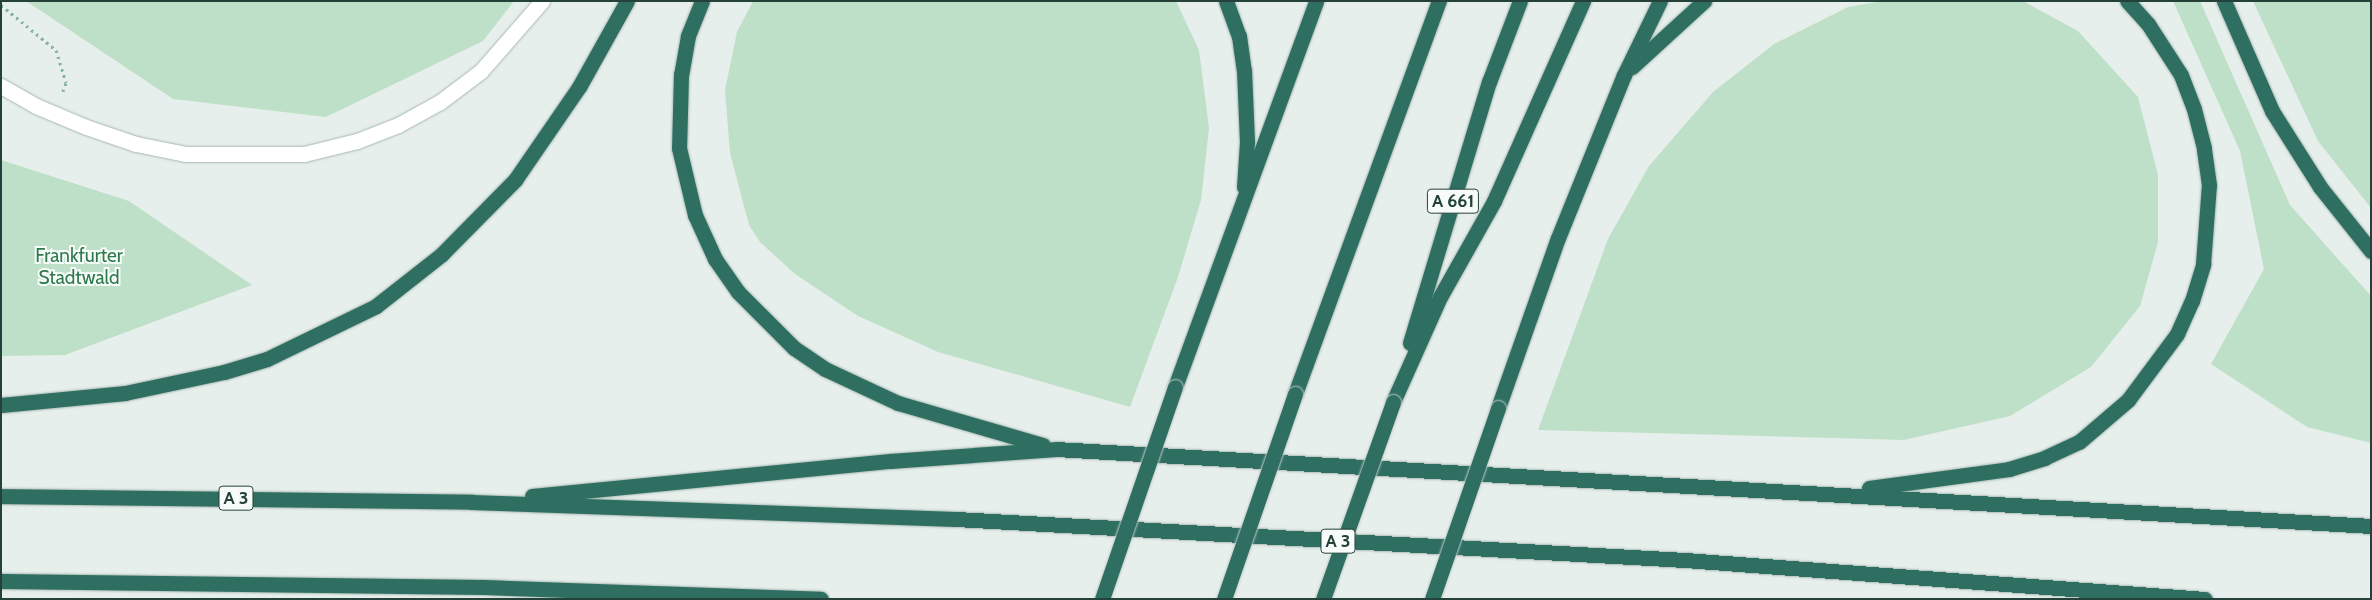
<!DOCTYPE html>
<html>
<head>
<meta charset="utf-8">
<style>
	body { margin:0 }
	#map { position:relative; width:2372px; height:600px; overflow:hidden; background:#e6efeb; font-family:Cabin,sans-serif }
	div>[style] { position:absolute }
	.green>* { inset:0; background:#bfe0c8 }
	.path>* { height:3px; margin-top:-1.5px; transform-origin:0; background:repeating-linear-gradient(90deg,#86b3a5 0 2.5px,transparent 0 6.5px) }
	.roads { filter:drop-shadow(0 0 1px #a8b8b2) drop-shadow(0 0 1px #a8b8b2) }
	.service>* { height:15px; margin:-7.5px; padding:0 7.5px; transform-origin:7.5px; border-radius:7.5px; background:#fff }
	.motorway>* { height:15px; margin:-7.5px; padding:0 7.5px; transform-origin:7.5px; border-radius:7.5px; background:#2f6f62 }
	.bridges { filter:drop-shadow(0 0 1px #c2cac8) drop-shadow(0 0 1px #c2cac8) }
	.motorway-bridge>* { height:15px; margin:-7.5px; padding:0 7.5px; transform-origin:7.5px; border-radius:7.5px; background:#2f6f62 }
	span { translate:-50% -50%; white-space:nowrap; text-align:center; line-height:1.15; -webkit-text-stroke:4px #f7fbf9; paint-order:stroke }
	.shield-label span { padding:1px 4px; background:#f7fbf9; border:1px solid; border-radius:4px; -webkit-text-stroke-width:0 }
	.shield-label { font-size:18px; color:#24423a; font-weight:700 }
	.park-label { font-size:19px; color:#2d7a4b }
	.frame { position:absolute; inset:0; border:2px solid #24423a; pointer-events:none }
</style>
</head>
<body>
<div id="map">
	<div class="green">
		<div style="clip-path:polygon(26px 1px,514px 1px,483px 41px,326px 117px,173px 99px)"></div>
		<div style="clip-path:polygon(753px 1px,1176px 1px,1199px 50px,1209px 128px,1201px 200px,1178px 277px,1130px 407px,938px 352px,858px 316px,795px 274px,760px 242px,749px 225px,730px 153px,725px 90px,737px 32px)"></div>
		<div style="clip-path:polygon(1882px 1px,2023px 1px,2078px 31px,2138px 97px,2158px 175px,2158px 242px,2140px 306px,2091px 367px,2010px 416px,1904px 440px,1538px 430px,1608px 239px,1649px 166px,1713px 92px,1774px 44px,1848px 7px)"></div>
		<div style="clip-path:polygon(2173px 1px,2200px 1px,2290px 205px,2371px 296px,2371px 443px,2307px 427px,2211px 364px,2264px 269px,2240px 151px)"></div>
		<div style="clip-path:polygon(2253px 1px,2371px 1px,2371px 208px,2318px 141px)"></div>
		<div style="clip-path:polygon(1px 160px,129px 201px,252px 285px,65px 355px,1px 356px)"></div>
	</div>
	<div class="path">
		<div style="left:1px;top:5px;width:71px;rotate:39.3deg"></div>
		<div style="left:56px;top:50px;width:34px;rotate:73deg"></div>
		<div style="left:66px;top:83px;width:9px;rotate:111deg"></div>
	</div>
	<div class="roads">
		<div class="service">
			<div style="left:1px;top:86px;width:40px;rotate:29.7deg"></div>
			<div style="left:36px;top:106px;width:54px;rotate:22.8deg"></div>
			<div style="left:86px;top:127px;width:53px;rotate:18.8deg"></div>
			<div style="left:136px;top:144px;width:50px;rotate:11.5deg"></div>
			<div style="left:185px;top:154px;width:119px"></div>
			<div style="left:304px;top:154px;width:55px;rotate:-13.8deg"></div>
			<div style="left:357px;top:141px;width:44px;rotate:-21.3deg"></div>
			<div style="left:398px;top:125px;width:48px;rotate:-28.7deg"></div>
			<div style="left:440px;top:102px;width:51px;rotate:-37.1deg"></div>
			<div style="left:481px;top:71px;width:93px;rotate:-48.9deg"></div>
		</div>
		<div class="motorway">
			<div style="left:702px;top:1px;width:38px;rotate:112deg"></div>
			<div style="left:688px;top:36px;width:39px;rotate:100deg"></div>
			<div style="left:681px;top:74px;width:74px;rotate:91.5deg"></div>
			<div style="left:679px;top:148px;width:69px;rotate:76.6deg"></div>
			<div style="left:695px;top:215px;width:48px;rotate:65.6deg"></div>
			<div style="left:715px;top:259px;width:40px;rotate:55.1deg"></div>
			<div style="left:738px;top:292px;width:79px;rotate:45deg"></div>
			<div style="left:794px;top:348px;width:37px;rotate:34deg"></div>
			<div style="left:825px;top:369px;width:81px;rotate:25deg"></div>
			<div style="left:898px;top:403px;width:151px;rotate:16.2deg"></div>
			<div style="left:1226px;top:1px;width:37px;rotate:70deg"></div>
			<div style="left:1239px;top:36px;width:34px;rotate:82deg"></div>
			<div style="left:1244px;top:70px;width:72px;rotate:87.6deg"></div>
			<div style="left:1247px;top:142px;width:45px;rotate:93.8deg"></div>
			<div style="left:2224px;top:1px;width:120px;rotate:66.4deg"></div>
			<div style="left:2272px;top:111px;width:90px;rotate:57.7deg"></div>
			<div style="left:2320px;top:187px;width:82px;rotate:51.4deg"></div>
			<div style="left:1632px;top:67px;width:98px;rotate:-42.5deg"></div>
			<div style="left:1410px;top:343px;width:273px;rotate:-73.2deg"></div>
			<div style="left:1489px;top:82px;width:87px;rotate:-69.1deg"></div>
			<div style="left:1175px;top:387px;width:411px;rotate:-69.9deg"></div>
			<div style="left:1295px;top:394px;width:419px;rotate:-69.9deg"></div>
			<div style="left:1393px;top:402px;width:115px;rotate:-65.9deg"></div>
			<div style="left:1440px;top:297px;width:110px;rotate:-60.6deg"></div>
			<div style="left:1494px;top:201px;width:219px;rotate:-66deg"></div>
			<div style="left:1px;top:405px;width:125px;rotate:-5.5deg"></div>
			<div style="left:125px;top:393px;width:101px;rotate:-12deg"></div>
			<div style="left:224px;top:372px;width:45px;rotate:-16.8deg"></div>
			<div style="left:267px;top:359px;width:121px;rotate:-25.9deg"></div>
			<div style="left:376px;top:306px;width:84px;rotate:-38.2deg"></div>
			<div style="left:442px;top:254px;width:104px;rotate:-45.4deg"></div>
			<div style="left:515px;top:180px;width:113px;rotate:-55.5deg"></div>
			<div style="left:579px;top:87px;width:98px;rotate:-60.8deg"></div>
			<div style="left:1498px;top:408px;width:180px;rotate:-70.6deg"></div>
			<div style="left:1558px;top:238px;width:176px;rotate:-68deg"></div>
			<div style="left:1624px;top:75px;width:82px;rotate:-64.1deg"></div>
			<div style="left:1869px;top:488px;width:141px;rotate:-7.7deg"></div>
			<div style="left:2009px;top:469px;width:37px;rotate:-17deg"></div>
			<div style="left:2044px;top:458px;width:38px;rotate:-25deg"></div>
			<div style="left:2079px;top:442px;width:65px;rotate:-40.6deg"></div>
			<div style="left:2128px;top:400px;width:82px;rotate:-53.4deg"></div>
			<div style="left:2177px;top:334px;width:36px;rotate:-66deg"></div>
			<div style="left:2192px;top:301px;width:39px;rotate:-73deg"></div>
			<div style="left:2203px;top:264px;width:79px;rotate:-85.7deg"></div>
			<div style="left:2209px;top:185px;width:37px;rotate:-98deg"></div>
			<div style="left:2204px;top:148px;width:40px;rotate:-104.4deg"></div>
			<div style="left:2194px;top:109px;width:36px;rotate:-111deg"></div>
			<div style="left:2181px;top:75px;width:61px;rotate:-122.9deg"></div>
			<div style="left:2148px;top:24px;width:31px;rotate:-132deg"></div>
			<div style="left:1px;top:496px;width:470px;rotate:0.7deg"></div>
			<div style="left:471px;top:502px;width:485px;rotate:2deg"></div>
			<div style="left:956px;top:519px;width:730px;rotate:3.22deg"></div>
			<div style="left:1685px;top:560px;width:521px;rotate:4.29deg"></div>
			<div style="left:532px;top:496px;width:360px;rotate:-5.6deg"></div>
			<div style="left:890px;top:461px;width:166px;rotate:-4.1deg"></div>
			<div style="left:1056px;top:449px;width:1317px;rotate:3.35deg"></div>
			<div style="left:1px;top:581px;width:483px;rotate:0.7deg"></div>
			<div style="left:484px;top:587px;width:337px;rotate:2deg"></div>
		</div>
	</div>
	<div class="bridges">
		<div class="motorway-bridge">
			<div style="left:1102px;top:599px;width:224px;rotate:-71deg"></div>
			<div style="left:1224px;top:599px;width:217px;rotate:-70.9deg"></div>
			<div style="left:1323px;top:599px;width:209px;rotate:-70.4deg"></div>
			<div style="left:1432px;top:599px;width:202px;rotate:-70.9deg"></div>
		</div>
	</div>
	<div class="shield-label">
		<span style="left:1453px;top:201px">A 661</span>
		<span style="left:236px;top:498px">A 3</span>
		<span style="left:1338px;top:541px">A 3</span>
	</div>
	<div class="park-label">
		<span style="left:79px;top:267px">Frankfurter<br>Stadtwald</span>
	</div>
	<div class="frame"></div>
</div>
</body>
</html>
